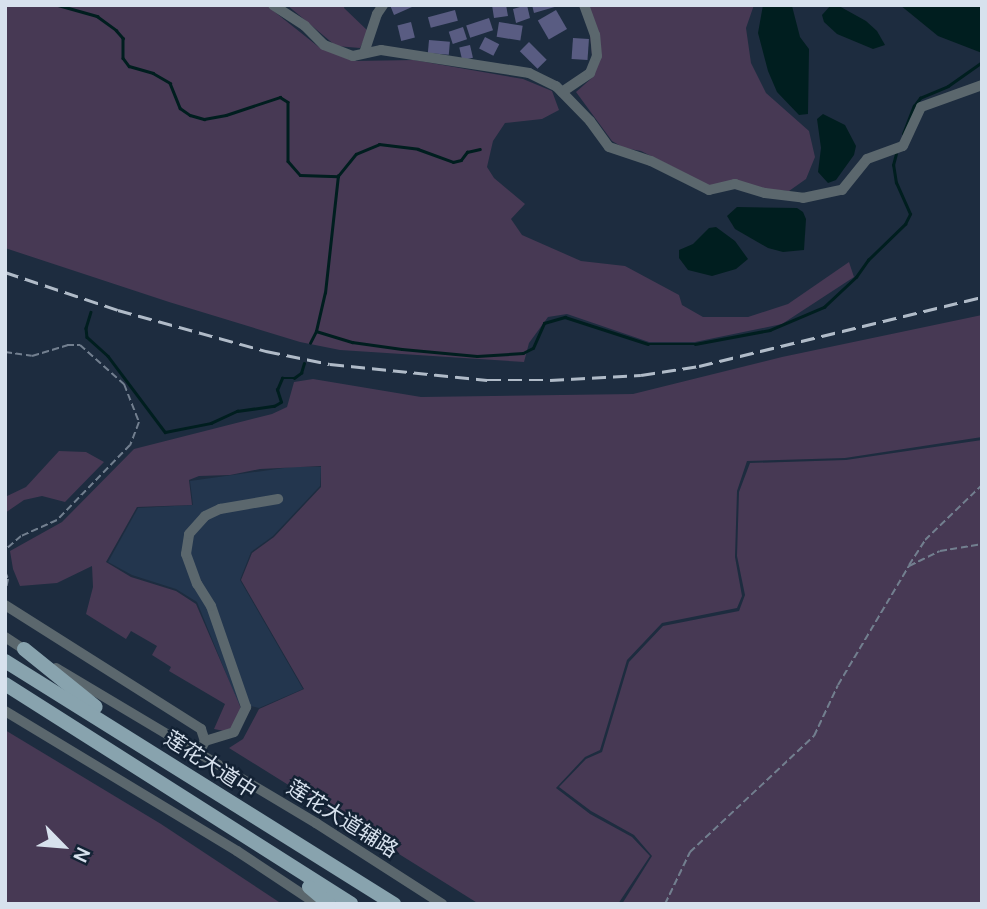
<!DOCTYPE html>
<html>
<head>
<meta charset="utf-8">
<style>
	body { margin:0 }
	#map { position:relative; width:987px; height:909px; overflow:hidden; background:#1d2c3f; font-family:Manrope,"Noto Sans SC",sans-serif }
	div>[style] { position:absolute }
	.built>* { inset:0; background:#23364e }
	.green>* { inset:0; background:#473954 }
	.water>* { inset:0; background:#001e1f }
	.stream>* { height:2.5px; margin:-1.25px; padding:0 1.25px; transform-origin:1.25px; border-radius:1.25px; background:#001e1f }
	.building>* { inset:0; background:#595c82; transform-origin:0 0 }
	.path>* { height:2px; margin-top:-1px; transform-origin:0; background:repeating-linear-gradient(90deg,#727f8f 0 7px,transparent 0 10.5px) }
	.minor>* { height:10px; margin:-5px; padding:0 5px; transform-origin:5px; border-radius:5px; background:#5b676d }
	.major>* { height:14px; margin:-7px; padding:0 7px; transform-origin:7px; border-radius:7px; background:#88a3ae }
	.rail>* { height:2.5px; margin-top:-1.25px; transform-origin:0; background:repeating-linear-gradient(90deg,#b0bbc8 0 14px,transparent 0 21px) }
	span { translate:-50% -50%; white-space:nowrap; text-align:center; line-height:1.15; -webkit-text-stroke:5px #132234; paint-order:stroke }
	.street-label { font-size:21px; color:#d7e1ed }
	.frame { position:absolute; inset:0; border:7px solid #d7e1ed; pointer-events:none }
	.north { position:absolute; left:28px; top:811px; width:70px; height:70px; -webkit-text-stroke:5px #132234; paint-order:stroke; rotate:115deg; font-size:19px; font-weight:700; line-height:28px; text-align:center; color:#d7e1ed }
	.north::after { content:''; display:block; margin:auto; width:24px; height:32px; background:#d7e1ed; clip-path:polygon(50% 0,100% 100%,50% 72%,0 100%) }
</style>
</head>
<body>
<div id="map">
	<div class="built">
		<div style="clip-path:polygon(291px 467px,321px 467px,320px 486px,273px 536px,251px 552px,240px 580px,303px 689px,259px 708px,238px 703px,197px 602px,176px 589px,132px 575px,108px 562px,138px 508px,193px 505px,190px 481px)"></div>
	</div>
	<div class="green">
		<div style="clip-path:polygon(5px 5px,266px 5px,320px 48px,354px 61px,414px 60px,523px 79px,552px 91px,559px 110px,542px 119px,505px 123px,493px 141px,487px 167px,494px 178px,525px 204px,511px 219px,522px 235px,581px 261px,625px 266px,679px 295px,682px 305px,703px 317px,748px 317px,788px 304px,849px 262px,854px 277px,782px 324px,695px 342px,649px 342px,567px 314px,548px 317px,529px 343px,524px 362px,340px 350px,300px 342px,169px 302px,5px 248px)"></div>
		<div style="clip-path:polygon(287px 5px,345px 5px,344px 8px,368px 31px,360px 48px,336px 46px)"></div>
		<div style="clip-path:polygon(587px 5px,754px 5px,746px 28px,751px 63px,766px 93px,809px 131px,815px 157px,806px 179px,789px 191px,708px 185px,641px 151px,624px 148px,612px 141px,576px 92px,594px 76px)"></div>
		<div style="clip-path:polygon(982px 315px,982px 437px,845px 458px,747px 461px,737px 491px,735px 557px,742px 596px,737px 608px,662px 623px,627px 660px,600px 750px,585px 757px,556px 788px,590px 814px,632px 837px,650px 856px,618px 904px,479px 904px,229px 748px,243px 739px,259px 709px,304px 689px,241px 580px,252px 553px,274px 537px,321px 487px,321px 466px,260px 469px,230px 475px,199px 476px,189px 480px,192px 505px,137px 507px,106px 562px,131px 577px,176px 591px,196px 604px,240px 706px,240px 717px,229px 732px,214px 729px,225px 704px,169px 671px,171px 667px,152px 655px,157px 646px,131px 631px,126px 639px,86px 614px,93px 587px,92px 566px,57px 583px,20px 586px,13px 569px,10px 551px,62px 522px,134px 449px,272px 414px,287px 407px,294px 382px,313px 379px,421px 397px,633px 394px,782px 357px)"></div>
		<div style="clip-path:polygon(982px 440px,982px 904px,622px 904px,652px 856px,634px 835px,591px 811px,559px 787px,586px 759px,602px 752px,629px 662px,663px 626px,739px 611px,745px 595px,737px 556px,739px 492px,750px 463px,846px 460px)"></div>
		<div style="clip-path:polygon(59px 451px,86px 452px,104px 462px,65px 502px,42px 496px,24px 500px,5px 513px,5px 497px,26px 487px)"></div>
		<div style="clip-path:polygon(5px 730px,161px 824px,282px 904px,5px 904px)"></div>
	</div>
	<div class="water">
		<div style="clip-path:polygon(763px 5px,792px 6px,800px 37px,809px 49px,808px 114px,799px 115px,777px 92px,768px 71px,758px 33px)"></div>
		<div style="clip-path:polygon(831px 5px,839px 6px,866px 21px,877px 31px,885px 45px,873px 49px,837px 34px,824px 22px,822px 15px)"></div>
		<div style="clip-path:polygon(900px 5px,982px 5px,982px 53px,938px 36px)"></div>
		<div style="clip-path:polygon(823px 114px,845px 125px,856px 146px,854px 155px,836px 180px,828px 183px,818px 172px,821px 148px,817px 119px)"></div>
		<div style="clip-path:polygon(737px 207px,797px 208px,803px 212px,806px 219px,804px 250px,783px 252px,768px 248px,735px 229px,727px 216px)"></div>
		<div style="clip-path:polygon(716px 227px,735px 241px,748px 259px,736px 269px,712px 276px,688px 270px,679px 258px,679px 250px,693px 244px,709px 228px)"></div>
	</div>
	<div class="stream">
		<div style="left:58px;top:5px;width:41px;rotate:15.8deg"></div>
		<div style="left:97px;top:16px;width:24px;rotate:36deg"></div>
		<div style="left:116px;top:30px;width:11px;rotate:49deg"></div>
		<div style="left:123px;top:38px;width:20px;rotate:90deg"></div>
		<div style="left:123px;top:58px;width:10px;rotate:53deg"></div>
		<div style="left:129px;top:66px;width:25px;rotate:16deg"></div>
		<div style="left:153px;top:73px;width:20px;rotate:30deg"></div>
		<div style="left:170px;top:83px;width:27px;rotate:68deg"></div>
		<div style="left:180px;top:108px;width:12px;rotate:35deg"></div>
		<div style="left:190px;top:115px;width:15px;rotate:16deg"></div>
		<div style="left:204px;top:119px;width:22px;rotate:-10deg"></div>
		<div style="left:226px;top:115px;width:57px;rotate:-18.4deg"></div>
		<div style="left:280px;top:97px;width:9px;rotate:32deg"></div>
		<div style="left:288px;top:102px;width:59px;rotate:90deg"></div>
		<div style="left:288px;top:161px;width:18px;rotate:49deg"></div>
		<div style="left:300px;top:175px;width:38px;rotate:2deg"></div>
		<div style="left:338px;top:176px;width:28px;rotate:-51deg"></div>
		<div style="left:356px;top:154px;width:25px;rotate:-23deg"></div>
		<div style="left:379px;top:144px;width:39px;rotate:7deg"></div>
		<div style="left:418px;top:149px;width:37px;rotate:20deg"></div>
		<div style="left:453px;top:162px;width:8px;rotate:-14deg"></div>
		<div style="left:461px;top:160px;width:10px;rotate:-53deg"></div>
		<div style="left:467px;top:152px;width:13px;rotate:-13deg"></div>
		<div style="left:903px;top:134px;width:30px;rotate:-69deg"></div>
		<div style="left:914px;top:106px;width:10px;rotate:-53deg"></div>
		<div style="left:920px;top:98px;width:30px;rotate:-23deg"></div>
		<div style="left:948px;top:86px;width:42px;rotate:-35.2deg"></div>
		<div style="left:91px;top:312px;width:17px;rotate:107deg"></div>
		<div style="left:86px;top:328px;width:9px;rotate:84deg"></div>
		<div style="left:87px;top:337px;width:28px;rotate:42deg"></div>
		<div style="left:108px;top:356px;width:95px;rotate:53.1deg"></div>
		<div style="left:165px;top:432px;width:47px;rotate:-11.1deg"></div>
		<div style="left:211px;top:423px;width:29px;rotate:-25deg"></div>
		<div style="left:237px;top:411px;width:37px;rotate:-8deg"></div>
		<div style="left:274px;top:406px;width:8px;rotate:-30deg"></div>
		<div style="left:281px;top:402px;width:13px;rotate:-108deg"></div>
		<div style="left:277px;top:390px;width:13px;rotate:-67deg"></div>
		<div style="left:282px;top:378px;width:12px"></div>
		<div style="left:294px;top:378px;width:9px;rotate:-36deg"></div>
		<div style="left:301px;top:373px;width:10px;rotate:-73deg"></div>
		<div style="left:316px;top:331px;width:39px;rotate:-77deg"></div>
		<div style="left:325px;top:293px;width:118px;rotate:-83.7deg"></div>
		<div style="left:310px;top:343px;width:13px;rotate:-63deg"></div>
		<div style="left:316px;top:331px;width:38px;rotate:17deg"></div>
		<div style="left:352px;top:342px;width:50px;rotate:8deg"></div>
		<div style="left:402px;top:349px;width:75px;rotate:5.3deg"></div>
		<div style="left:477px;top:356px;width:46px;rotate:-3.7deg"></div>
		<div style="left:523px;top:353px;width:11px;rotate:-27deg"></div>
		<div style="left:533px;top:348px;width:27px;rotate:-66deg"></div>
		<div style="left:544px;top:323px;width:22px;rotate:-16deg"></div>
		<div style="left:565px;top:317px;width:87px;rotate:18deg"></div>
		<div style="left:648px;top:344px;width:47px"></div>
		<div style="left:695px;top:344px;width:76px;rotate:-10.6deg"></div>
		<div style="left:770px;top:330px;width:59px;rotate:-23.1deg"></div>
		<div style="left:824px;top:307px;width:44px;rotate:-43.2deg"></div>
		<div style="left:856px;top:277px;width:21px;rotate:-55deg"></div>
		<div style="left:868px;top:260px;width:52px;rotate:-44.2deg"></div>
		<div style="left:905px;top:224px;width:11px;rotate:-63deg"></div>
		<div style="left:910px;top:214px;width:34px;rotate:-114deg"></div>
		<div style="left:896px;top:183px;width:18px;rotate:-99deg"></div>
		<div style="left:893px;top:165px;width:11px;rotate:-75deg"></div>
	</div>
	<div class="building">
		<div style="clip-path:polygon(390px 5px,411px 5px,412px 7px,394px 15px)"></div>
		<div style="clip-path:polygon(492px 5px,506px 5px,508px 16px,494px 18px)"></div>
		<div style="clip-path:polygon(527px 5px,530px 18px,516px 23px,513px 9px)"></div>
		<div style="clip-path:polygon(532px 5px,558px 5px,558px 6px,534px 13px)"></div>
		<div style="left:455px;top:10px;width:11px;height:28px;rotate:75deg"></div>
		<div style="left:556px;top:10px;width:22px;height:21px;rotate:60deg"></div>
		<div style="left:489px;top:18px;width:13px;height:24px;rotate:72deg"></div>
		<div style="left:411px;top:22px;width:16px;height:14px;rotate:76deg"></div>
		<div style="left:499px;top:22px;width:24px;height:15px;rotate:9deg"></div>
		<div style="left:463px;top:27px;width:13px;height:15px;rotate:72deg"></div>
		<div style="left:485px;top:37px;width:16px;height:13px;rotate:27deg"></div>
		<div style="left:573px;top:38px;width:16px;height:21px;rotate:4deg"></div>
		<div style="left:429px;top:40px;width:21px;height:13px;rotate:5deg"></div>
		<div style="left:529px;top:42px;width:25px;height:13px;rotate:45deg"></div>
		<div style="left:470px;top:45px;width:13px;height:11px;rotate:77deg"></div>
	</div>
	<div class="path">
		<div style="left:5px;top:352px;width:27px;rotate:8deg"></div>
		<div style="left:32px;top:356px;width:37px;rotate:-17deg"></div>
		<div style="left:67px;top:345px;width:13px"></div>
		<div style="left:80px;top:345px;width:59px;rotate:41.6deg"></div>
		<div style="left:124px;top:384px;width:41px;rotate:68.5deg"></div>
		<div style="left:139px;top:422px;width:25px;rotate:111deg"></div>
		<div style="left:130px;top:445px;width:105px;rotate:134.2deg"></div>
		<div style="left:57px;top:520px;width:39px;rotate:156deg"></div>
		<div style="left:21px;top:536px;width:21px;rotate:139deg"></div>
		<div style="left:909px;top:565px;width:30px;rotate:-57deg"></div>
		<div style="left:925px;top:540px;width:79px;rotate:-44deg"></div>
		<div style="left:5px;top:571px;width:9px;rotate:69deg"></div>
		<div style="left:8px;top:579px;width:14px;rotate:102deg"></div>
		<div style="left:665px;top:904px;width:58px;rotate:-64.3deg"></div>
		<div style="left:690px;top:852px;width:170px;rotate:-43.1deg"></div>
		<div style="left:814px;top:736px;width:56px;rotate:-64.8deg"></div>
		<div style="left:838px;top:685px;width:139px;rotate:-59.2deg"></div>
		<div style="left:909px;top:566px;width:34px;rotate:-26deg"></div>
		<div style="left:940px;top:551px;width:43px;rotate:-9.5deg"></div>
	</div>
	<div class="minor">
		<div style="left:273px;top:5px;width:38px;rotate:33deg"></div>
		<div style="left:305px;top:26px;width:27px;rotate:45deg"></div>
		<div style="left:324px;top:45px;width:31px;rotate:21deg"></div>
		<div style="left:353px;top:56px;width:29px;rotate:-12deg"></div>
		<div style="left:381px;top:50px;width:150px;rotate:8.8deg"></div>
		<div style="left:529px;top:73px;width:30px;rotate:26deg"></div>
		<div style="left:556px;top:86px;width:49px;rotate:45.8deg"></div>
		<div style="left:590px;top:121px;width:32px;rotate:54deg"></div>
		<div style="left:609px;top:147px;width:44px;rotate:18.4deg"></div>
		<div style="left:651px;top:161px;width:65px;rotate:26.6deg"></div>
		<div style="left:709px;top:190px;width:27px;rotate:-13deg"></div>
		<div style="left:735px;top:184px;width:31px;rotate:17deg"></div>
		<div style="left:765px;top:193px;width:38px;rotate:7deg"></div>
		<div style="left:803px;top:198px;width:40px;rotate:-12deg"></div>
		<div style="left:842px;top:190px;width:40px;rotate:-51deg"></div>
		<div style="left:867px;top:159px;width:38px;rotate:-20deg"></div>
		<div style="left:903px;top:146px;width:43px;rotate:-65.2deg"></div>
		<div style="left:921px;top:107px;width:65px;rotate:-19.8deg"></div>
		<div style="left:364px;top:53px;width:41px;rotate:-71.6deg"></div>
		<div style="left:377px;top:14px;width:11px;rotate:-56deg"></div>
		<div style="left:562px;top:92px;width:34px;rotate:-34deg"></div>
		<div style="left:590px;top:73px;width:18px;rotate:-68deg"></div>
		<div style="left:597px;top:56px;width:21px;rotate:-95deg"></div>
		<div style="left:595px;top:35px;width:32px;rotate:-110deg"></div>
		<div style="left:5px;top:605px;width:232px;rotate:32.3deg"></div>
		<div style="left:201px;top:729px;width:13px;rotate:72deg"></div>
		<div style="left:205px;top:741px;width:7px;rotate:117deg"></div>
		<div style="left:5px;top:637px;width:30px;rotate:33deg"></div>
		<div style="left:56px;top:668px;width:303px;rotate:30.8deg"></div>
		<div style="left:316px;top:823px;width:150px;rotate:32.7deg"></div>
		<div style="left:5px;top:711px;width:271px;rotate:31.1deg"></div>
		<div style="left:237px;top:851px;width:96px;rotate:33.5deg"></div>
		<div style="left:205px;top:741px;width:30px;rotate:-17deg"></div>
		<div style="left:234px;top:732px;width:28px;rotate:-64deg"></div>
		<div style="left:246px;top:707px;width:107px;rotate:-109.1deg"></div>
		<div style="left:211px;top:606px;width:26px;rotate:-122deg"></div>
		<div style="left:197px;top:584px;width:32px;rotate:-110deg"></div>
		<div style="left:186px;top:554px;width:20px;rotate:-81deg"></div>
		<div style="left:189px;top:534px;width:24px;rotate:-48deg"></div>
		<div style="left:205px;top:516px;width:17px;rotate:-25deg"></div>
		<div style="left:220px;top:509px;width:59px;rotate:-9.8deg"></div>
	</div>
	<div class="major">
		<div style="left:24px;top:649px;width:92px;rotate:38.9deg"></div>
		<div style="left:5px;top:661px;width:459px;rotate:32deg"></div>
		<div style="left:5px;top:684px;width:410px;rotate:32.4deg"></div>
		<div style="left:309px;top:887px;width:26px;rotate:40deg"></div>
	</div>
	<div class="rail">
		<div style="left:5px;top:272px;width:119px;rotate:18.6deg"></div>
		<div style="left:118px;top:310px;width:154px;rotate:15.5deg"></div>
		<div style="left:266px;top:351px;width:65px;rotate:11.5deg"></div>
		<div style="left:330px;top:364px;width:158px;rotate:5.8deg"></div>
		<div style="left:487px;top:380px;width:63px"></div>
		<div style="left:550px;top:380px;width:91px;rotate:-3.1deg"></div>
		<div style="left:641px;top:375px;width:59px;rotate:-8.8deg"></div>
		<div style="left:699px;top:366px;width:291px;rotate:-13.7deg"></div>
	</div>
	<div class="street-label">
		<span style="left:211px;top:764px;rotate:33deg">莲花大道中</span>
		<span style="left:343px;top:818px;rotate:32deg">莲花大道辅路</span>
	</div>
	<div class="frame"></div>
	<div class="north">N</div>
</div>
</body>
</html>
